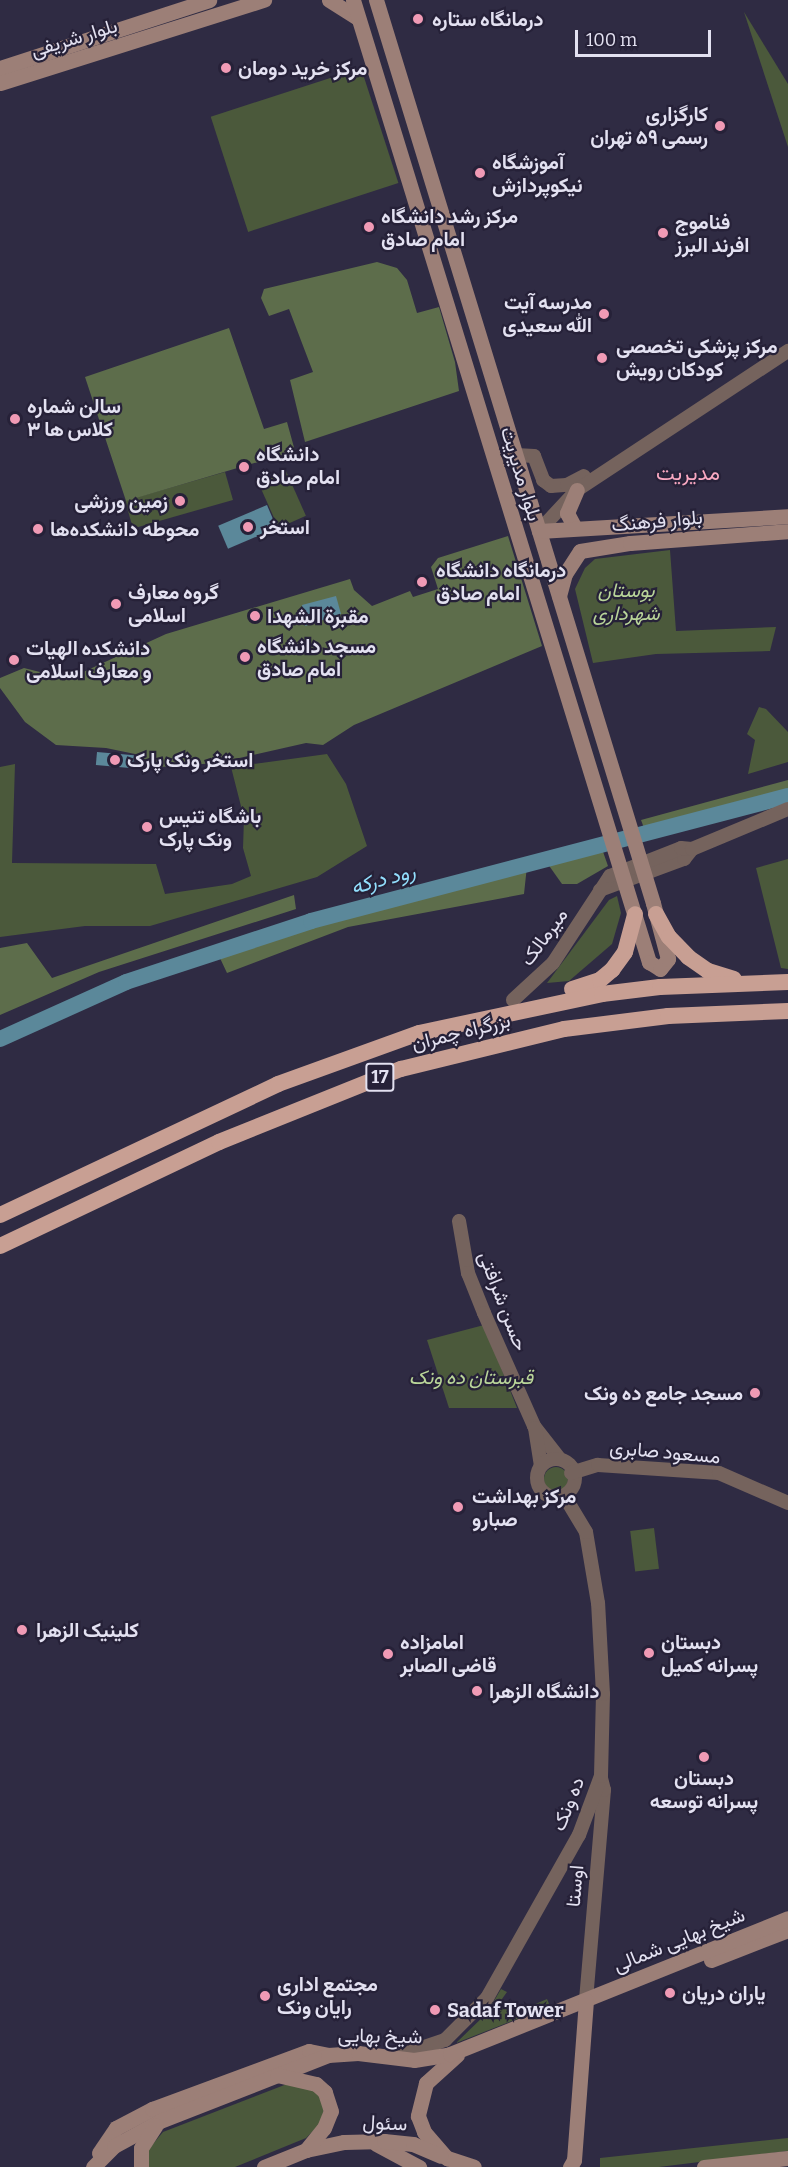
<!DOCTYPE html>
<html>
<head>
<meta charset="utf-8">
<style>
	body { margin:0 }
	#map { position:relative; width:788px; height:2167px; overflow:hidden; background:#2f2b43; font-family:Bitter,Vazirmatn,serif }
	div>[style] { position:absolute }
	.green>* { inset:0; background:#4b593b; transform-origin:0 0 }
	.round { border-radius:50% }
	.forest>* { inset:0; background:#5d6d4b }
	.water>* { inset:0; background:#5b889a; transform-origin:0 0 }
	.river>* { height:16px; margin:-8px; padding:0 8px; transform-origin:8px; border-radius:8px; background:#5b889a }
	.tertiary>* { height:14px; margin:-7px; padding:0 7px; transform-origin:7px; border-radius:7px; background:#75635d }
	.tertiary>.ring { margin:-7px; padding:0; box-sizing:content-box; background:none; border:14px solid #75635d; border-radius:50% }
	.secondary>* { height:15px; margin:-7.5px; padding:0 7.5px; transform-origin:7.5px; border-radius:7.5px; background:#9c7f77 }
	.trunk>* { height:16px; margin:-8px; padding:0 8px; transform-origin:8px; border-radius:8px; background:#c89f93 }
	.dots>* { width:16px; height:16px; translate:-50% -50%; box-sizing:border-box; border:3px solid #262138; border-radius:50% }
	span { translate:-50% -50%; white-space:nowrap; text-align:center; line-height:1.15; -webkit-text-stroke:4.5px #262138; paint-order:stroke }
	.shield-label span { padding:2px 4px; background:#262138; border:2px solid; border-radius:4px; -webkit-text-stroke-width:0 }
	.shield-label { font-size:18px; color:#e3e1f1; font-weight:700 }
	.poi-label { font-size:20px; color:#e3e1f1; font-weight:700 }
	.left { translate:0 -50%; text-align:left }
	.right { translate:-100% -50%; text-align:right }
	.street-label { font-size:20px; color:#e3e1f1 }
	.park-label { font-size:20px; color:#b9d599; font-style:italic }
	.neighbourhood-label { font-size:21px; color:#faa9c2 }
	.water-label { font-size:21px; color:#92defc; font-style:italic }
	.scale { position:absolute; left:575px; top:30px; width:136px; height:27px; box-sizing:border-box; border:3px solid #e3e1f1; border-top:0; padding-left:8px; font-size:18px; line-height:21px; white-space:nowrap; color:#e3e1f1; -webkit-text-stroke:4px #262138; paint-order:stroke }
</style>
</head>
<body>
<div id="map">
	<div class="green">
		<div style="clip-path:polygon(744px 12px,788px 84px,788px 147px)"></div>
		<div style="left:361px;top:68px;width:121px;height:158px;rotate:72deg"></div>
		<div style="left:286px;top:471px;width:49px;height:30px;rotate:66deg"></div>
		<div style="left:225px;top:472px;width:29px;height:104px;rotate:74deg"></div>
		<div style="clip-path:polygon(670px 550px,676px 631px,776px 627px,770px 651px,656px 654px,593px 663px,575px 589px,585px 568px,595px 559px)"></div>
		<div style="clip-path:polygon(759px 707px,766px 709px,788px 732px,788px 762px,748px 774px,755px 740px,747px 734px)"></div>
		<div style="clip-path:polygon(327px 754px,346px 784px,367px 846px,317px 877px,150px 926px,85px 926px,0 937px,0 767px,15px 764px,12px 863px,156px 864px,165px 894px,232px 884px,251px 876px,243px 848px,244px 818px,231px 767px)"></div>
		<div style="clip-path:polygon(788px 859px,788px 969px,781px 968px,756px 868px)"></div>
		<div style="clip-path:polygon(617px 896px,621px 913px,612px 944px,569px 981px,547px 983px,609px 900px)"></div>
		<div style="clip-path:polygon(484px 1325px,517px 1408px,449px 1408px,427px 1340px)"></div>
		<div class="round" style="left:544px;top:1467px;width:24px;height:24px"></div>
		<div style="left:654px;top:1528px;width:41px;height:24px;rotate:83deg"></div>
		<div style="clip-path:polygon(501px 1989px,507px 1992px,502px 1999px,512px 2014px,547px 1999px,550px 2006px,456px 2043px,487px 2013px)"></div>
		<div style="clip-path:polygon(287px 2084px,317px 2091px,324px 2109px,320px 2124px,306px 2138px,235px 2167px,148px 2167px,147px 2151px,163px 2132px)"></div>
		<div style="clip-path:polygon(788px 2138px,788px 2151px,659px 2167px,600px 2167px,600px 2158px)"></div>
	</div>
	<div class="forest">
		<div style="clip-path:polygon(377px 262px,397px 268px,407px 280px,417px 313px,439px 307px,455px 362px,459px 391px,305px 442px,290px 380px,313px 372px,289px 309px,269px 316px,261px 298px,264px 289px)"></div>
		<div style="clip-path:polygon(229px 328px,264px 429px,287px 422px,295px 451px,126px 501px,85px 377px)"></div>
		<div style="clip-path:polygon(508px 536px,542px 646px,354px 725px,323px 745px,306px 743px,217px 763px,160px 767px,135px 754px,106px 748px,56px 745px,25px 722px,0 688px,0 678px,24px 668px,44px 673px,81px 673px,166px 634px,350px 579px,354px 590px,372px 606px,410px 591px,413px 597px,438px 589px,431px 567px,438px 558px)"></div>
		<div style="clip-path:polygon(788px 780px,788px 791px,752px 801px,644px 828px,641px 820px)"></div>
		<div style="clip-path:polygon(601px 846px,608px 866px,577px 884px,562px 884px,545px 860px)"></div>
		<div style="clip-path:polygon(527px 866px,524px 894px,348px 927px,227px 973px,219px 956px,367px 909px)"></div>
		<div style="clip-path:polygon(294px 895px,296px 909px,99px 972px,0 1015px,0 948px,27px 943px,52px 978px)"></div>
	</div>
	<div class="water">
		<div style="left:267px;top:505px;width:25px;height:53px;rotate:67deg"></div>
		<div style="clip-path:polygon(336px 596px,341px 614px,305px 626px,302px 605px)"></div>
		<div style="left:97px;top:752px;width:37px;height:13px;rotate:5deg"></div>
	</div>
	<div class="river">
		<div style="left:0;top:1039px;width:138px;rotate:-24.3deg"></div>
		<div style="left:126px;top:982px;width:195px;rotate:-18.2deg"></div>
		<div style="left:311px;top:921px;width:493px;rotate:-14.7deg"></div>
	</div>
	<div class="tertiary">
		<div style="left:516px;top:455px;width:18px;rotate:3deg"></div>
		<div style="left:534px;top:456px;width:26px;rotate:69deg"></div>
		<div style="left:543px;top:480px;width:10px;rotate:37deg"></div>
		<div style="left:551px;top:486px;width:16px;rotate:-4deg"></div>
		<div style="left:567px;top:485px;width:19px;rotate:-28deg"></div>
		<div style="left:539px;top:531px;width:56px;rotate:-47.2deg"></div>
		<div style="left:577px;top:490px;width:253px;rotate:-33.4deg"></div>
		<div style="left:600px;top:890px;width:90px;rotate:-20.3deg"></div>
		<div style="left:684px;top:859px;width:13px;rotate:-51deg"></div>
		<div style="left:513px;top:1000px;width:54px;rotate:-42.8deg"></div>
		<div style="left:553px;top:963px;width:104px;rotate:-56.8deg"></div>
		<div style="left:610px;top:876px;width:76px;rotate:-21.5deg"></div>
		<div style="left:681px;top:848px;width:11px;rotate:5deg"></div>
		<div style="left:692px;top:849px;width:104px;rotate:-22.6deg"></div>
		<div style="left:459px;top:1221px;width:53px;rotate:80.2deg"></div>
		<div style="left:468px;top:1273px;width:43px;rotate:68.2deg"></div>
		<div style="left:484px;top:1313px;width:124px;rotate:66.1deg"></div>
		<div style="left:534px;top:1426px;width:41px;rotate:52deg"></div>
		<div style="left:535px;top:1428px;width:38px;rotate:81deg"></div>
		<div class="ring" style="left:537px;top:1459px;width:24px;height:24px"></div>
		<div style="left:571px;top:1473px;width:28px;rotate:-17deg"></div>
		<div style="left:598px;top:1465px;width:121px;rotate:3.8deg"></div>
		<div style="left:719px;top:1473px;width:75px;rotate:23.5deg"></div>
		<div style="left:586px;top:2000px;width:211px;rotate:-85.1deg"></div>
		<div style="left:604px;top:1790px;width:12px;rotate:-104deg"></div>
		<div style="left:395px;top:2057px;width:53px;rotate:-18.8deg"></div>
		<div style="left:445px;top:2040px;width:59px;rotate:-45deg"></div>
		<div style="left:487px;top:1998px;width:187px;rotate:-60.6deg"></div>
		<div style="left:579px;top:1835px;width:63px;rotate:-69.6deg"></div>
		<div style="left:601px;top:1776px;width:82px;rotate:-88.6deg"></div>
		<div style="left:603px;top:1694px;width:91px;rotate:-93.1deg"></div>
		<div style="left:598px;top:1603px;width:72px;rotate:-99.6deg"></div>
		<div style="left:586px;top:1532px;width:41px;rotate:-121deg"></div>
	</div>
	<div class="secondary">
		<div style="left:329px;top:0;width:34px;rotate:32deg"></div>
		<div style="left:353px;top:0;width:1007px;rotate:72.9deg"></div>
		<div style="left:649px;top:962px;width:13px;rotate:32deg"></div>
		<div style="left:660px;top:969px;width:13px;rotate:-51deg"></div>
		<div style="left:668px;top:959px;width:58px;rotate:-105deg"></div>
		<div style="left:653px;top:903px;width:945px;rotate:-107.05deg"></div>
		<div style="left:0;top:68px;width:220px;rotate:-18deg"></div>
		<div style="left:0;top:83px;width:277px;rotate:-17.5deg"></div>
		<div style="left:575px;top:528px;width:17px;rotate:-118deg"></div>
		<div style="left:567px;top:513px;width:25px;rotate:-67deg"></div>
		<div style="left:539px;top:531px;width:249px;rotate:-3.4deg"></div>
		<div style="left:559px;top:596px;width:23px;rotate:-75deg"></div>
		<div style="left:565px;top:574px;width:27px;rotate:-57deg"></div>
		<div style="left:580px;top:551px;width:51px;rotate:-9.1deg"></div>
		<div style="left:630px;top:543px;width:158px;rotate:-4.3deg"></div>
		<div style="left:711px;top:1960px;width:83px;rotate:-21.3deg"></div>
		<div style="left:457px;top:2055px;width:42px;rotate:137.9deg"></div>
		<div style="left:426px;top:2083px;width:34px;rotate:104deg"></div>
		<div style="left:418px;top:2116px;width:17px;rotate:69deg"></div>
		<div style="left:424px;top:2132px;width:35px;rotate:49deg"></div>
		<div style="left:447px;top:2158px;width:28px;rotate:18deg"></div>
		<div style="left:376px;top:2144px;width:49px;rotate:28.1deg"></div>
		<div style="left:306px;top:2150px;width:39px;rotate:-12deg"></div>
		<div style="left:344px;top:2142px;width:40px;rotate:-1.4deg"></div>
		<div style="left:384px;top:2141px;width:29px;rotate:6deg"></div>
		<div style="left:413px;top:2144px;width:30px;rotate:23deg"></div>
		<div style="left:99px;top:2153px;width:30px;rotate:-56deg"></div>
		<div style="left:116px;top:2128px;width:41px;rotate:-27.8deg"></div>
		<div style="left:152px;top:2109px;width:167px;rotate:-20.3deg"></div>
		<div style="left:309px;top:2051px;width:19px;rotate:12deg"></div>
		<div style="left:93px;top:2167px;width:30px;rotate:-45deg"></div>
		<div style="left:114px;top:2146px;width:52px;rotate:-28.5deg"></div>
		<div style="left:160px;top:2121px;width:180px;rotate:-21.4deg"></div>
		<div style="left:328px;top:2055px;width:30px;rotate:-4deg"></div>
		<div style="left:358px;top:2053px;width:56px;rotate:7.1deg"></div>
		<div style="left:414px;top:2060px;width:36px;rotate:-9deg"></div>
		<div style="left:450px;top:2054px;width:364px;rotate:-21.9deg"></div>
		<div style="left:141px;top:2167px;width:19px;rotate:-90deg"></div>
		<div style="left:141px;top:2148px;width:27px;rotate:-57deg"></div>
		<div style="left:264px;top:2167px;width:45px;rotate:-22deg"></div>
		<div style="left:306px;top:2150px;width:28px;rotate:-51deg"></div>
		<div style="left:324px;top:2128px;width:18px;rotate:-68deg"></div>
		<div style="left:331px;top:2111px;width:20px;rotate:-108deg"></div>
		<div style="left:325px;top:2092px;width:12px;rotate:-138deg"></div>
		<div style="left:316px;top:2084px;width:40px;rotate:-167deg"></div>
		<div style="left:570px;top:2167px;width:8px;rotate:-60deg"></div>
		<div style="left:574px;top:2160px;width:160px;rotate:-85.7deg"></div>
		<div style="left:704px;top:2167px;width:84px;rotate:-6.1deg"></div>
	</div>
	<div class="trunk">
		<div style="left:656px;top:914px;width:26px;rotate:61deg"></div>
		<div style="left:669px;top:937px;width:28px;rotate:46deg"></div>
		<div style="left:688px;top:957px;width:24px;rotate:35deg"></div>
		<div style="left:708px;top:971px;width:27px;rotate:17deg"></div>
		<div style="left:572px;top:989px;width:29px;rotate:-18deg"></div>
		<div style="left:600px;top:980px;width:16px;rotate:-40deg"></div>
		<div style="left:612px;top:970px;width:22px;rotate:-54deg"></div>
		<div style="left:625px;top:952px;width:39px;rotate:-75deg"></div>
		<div style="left:0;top:1215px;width:307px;rotate:-25.2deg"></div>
		<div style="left:278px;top:1084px;width:150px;rotate:-19.9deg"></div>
		<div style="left:419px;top:1033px;width:187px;rotate:-12deg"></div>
		<div style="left:602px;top:994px;width:58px;rotate:-6.9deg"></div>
		<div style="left:660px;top:987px;width:128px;rotate:-2.2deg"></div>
		<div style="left:0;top:1246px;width:242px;rotate:-25.4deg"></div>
		<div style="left:219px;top:1142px;width:196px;rotate:-21.9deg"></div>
		<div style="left:401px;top:1069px;width:168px;rotate:-13.8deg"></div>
		<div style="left:564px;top:1029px;width:105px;rotate:-7.1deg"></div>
		<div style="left:668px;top:1016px;width:120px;rotate:-2.4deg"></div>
	</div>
	<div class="dots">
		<div style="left:418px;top:19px;background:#f09ab5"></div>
		<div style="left:226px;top:68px;background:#f09ab5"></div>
		<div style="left:720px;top:126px;background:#f09ab5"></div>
		<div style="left:480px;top:173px;background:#f09ab5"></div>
		<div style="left:369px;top:227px;background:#f09ab5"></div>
		<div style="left:663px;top:233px;background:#f09ab5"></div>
		<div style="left:604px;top:314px;background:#f09ab5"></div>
		<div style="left:602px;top:358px;background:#f09ab5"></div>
		<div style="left:15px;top:419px;background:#f09ab5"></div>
		<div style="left:244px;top:467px;background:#f09ab5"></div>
		<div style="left:180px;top:501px;background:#f09ab5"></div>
		<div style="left:248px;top:527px;background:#f09ab5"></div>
		<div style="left:38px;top:529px;background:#f09ab5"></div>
		<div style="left:422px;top:582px;background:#f09ab5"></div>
		<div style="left:116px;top:604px;background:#f09ab5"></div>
		<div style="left:255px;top:616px;background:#f09ab5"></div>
		<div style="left:245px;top:657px;background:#f09ab5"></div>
		<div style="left:14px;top:660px;background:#f09ab5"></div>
		<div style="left:115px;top:760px;background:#f09ab5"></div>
		<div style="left:147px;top:827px;background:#f09ab5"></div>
		<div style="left:755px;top:1393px;background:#f09ab5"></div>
		<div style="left:458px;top:1507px;background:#f09ab5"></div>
		<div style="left:22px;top:1630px;background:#f09ab5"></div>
		<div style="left:649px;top:1653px;background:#f09ab5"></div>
		<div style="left:388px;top:1654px;background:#f09ab5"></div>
		<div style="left:477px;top:1691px;background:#f09ab5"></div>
		<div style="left:704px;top:1757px;background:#f09ab5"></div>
		<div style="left:670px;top:1993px;background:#f09ab5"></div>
		<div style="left:265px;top:1996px;background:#f09ab5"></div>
		<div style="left:435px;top:2010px;background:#f09ab5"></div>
	</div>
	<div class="shield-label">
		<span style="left:380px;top:1077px">17</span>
	</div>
	<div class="poi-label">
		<span class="left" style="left:432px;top:19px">درمانگاه ستاره</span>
		<span class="left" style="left:238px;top:68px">مرکز خرید دومان</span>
		<span class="right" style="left:708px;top:126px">کارگزاری<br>رسمی ۵۹ تهران</span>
		<span class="left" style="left:492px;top:174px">آموزشگاه<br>نیکوپردازش</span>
		<span class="left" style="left:381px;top:228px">مرکز رشد دانشگاه<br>امام صادق</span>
		<span class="left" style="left:675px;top:234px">فناموج<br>افرند البرز</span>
		<span class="right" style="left:592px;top:314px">مدرسه آیت<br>الله سعیدی</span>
		<span class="left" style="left:616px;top:358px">مرکز پزشکی تخصصی<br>کودکان رویش</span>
		<span class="left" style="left:27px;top:418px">سالن شماره<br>۳ کلاس ها</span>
		<span class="left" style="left:256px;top:466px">دانشگاه<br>امام صادق</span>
		<span class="right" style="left:168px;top:501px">زمین ورزشی</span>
		<span class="left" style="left:260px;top:527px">استخر</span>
		<span class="left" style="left:50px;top:529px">محوطه دانشکده‌ها</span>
		<span class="left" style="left:436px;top:582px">درمانگاه دانشگاه<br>امام صادق</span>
		<span class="left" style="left:128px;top:604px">گروه معارف<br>اسلامی</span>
		<span class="left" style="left:267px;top:616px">مقبرة الشهدا</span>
		<span class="left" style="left:257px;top:658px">مسجد دانشگاه<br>امام صادق</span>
		<span class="left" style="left:26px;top:660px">دانشکده الهیات<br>و معارف اسلامی</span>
		<span class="left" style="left:127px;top:760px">استخر ونک پارک</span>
		<span class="left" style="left:159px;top:828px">باشگاه تنیس<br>ونک پارک</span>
		<span class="right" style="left:743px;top:1393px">مسجد جامع ده ونک</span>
		<span class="left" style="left:472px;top:1508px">مرکز بهداشت<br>صبارو</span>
		<span class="left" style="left:36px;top:1630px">کلینیک الزهرا</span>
		<span class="left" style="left:400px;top:1654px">امامزاده<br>قاضی الصابر</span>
		<span class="left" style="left:661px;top:1654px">دبستان<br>پسرانه كميل</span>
		<span class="left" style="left:489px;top:1691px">دانشگاه الزهرا</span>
		<span style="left:704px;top:1790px">دبستان<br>پسرانه توسعه</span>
		<span class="left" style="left:277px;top:1996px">مجتمع اداری<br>رایان ونک</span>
		<span class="left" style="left:682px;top:1993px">یاران دریان</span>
		<span class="left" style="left:447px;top:2010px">Sadaf Tower</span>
	</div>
	<div class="street-label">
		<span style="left:74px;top:38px;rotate:-17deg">بلوار شریفی</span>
		<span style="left:521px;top:474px;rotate:73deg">بلوار مدیریت</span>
		<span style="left:657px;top:521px;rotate:-5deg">بلوار فرهنگ</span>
		<span style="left:544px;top:937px;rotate:-54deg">میرمالک</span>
		<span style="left:461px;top:1032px;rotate:-14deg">بزرگراه چمران</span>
		<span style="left:503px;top:1301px;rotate:69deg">حسن شرافتی</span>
		<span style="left:665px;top:1452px;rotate:5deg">مسعود صابری</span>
		<span style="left:568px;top:1804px;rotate:-68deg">ده ونک</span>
		<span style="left:575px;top:1886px;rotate:-85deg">اوستا</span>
		<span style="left:679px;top:1940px;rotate:-22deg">شیخ بهایی شمالی</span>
		<span style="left:380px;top:2036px;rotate:1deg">شیخ بهایی</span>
		<span style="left:385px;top:2123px;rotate:3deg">سئول</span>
	</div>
	<div class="park-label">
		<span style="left:626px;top:602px">بوستان<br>شهرداری</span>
		<span style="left:471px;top:1377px">قبرستان ده ونک</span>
	</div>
	<div class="neighbourhood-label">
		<span style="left:688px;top:473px">مدیریت</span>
	</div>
	<div class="water-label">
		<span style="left:383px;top:879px;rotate:-15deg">رود درکه</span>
	</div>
	<div class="scale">100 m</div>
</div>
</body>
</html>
